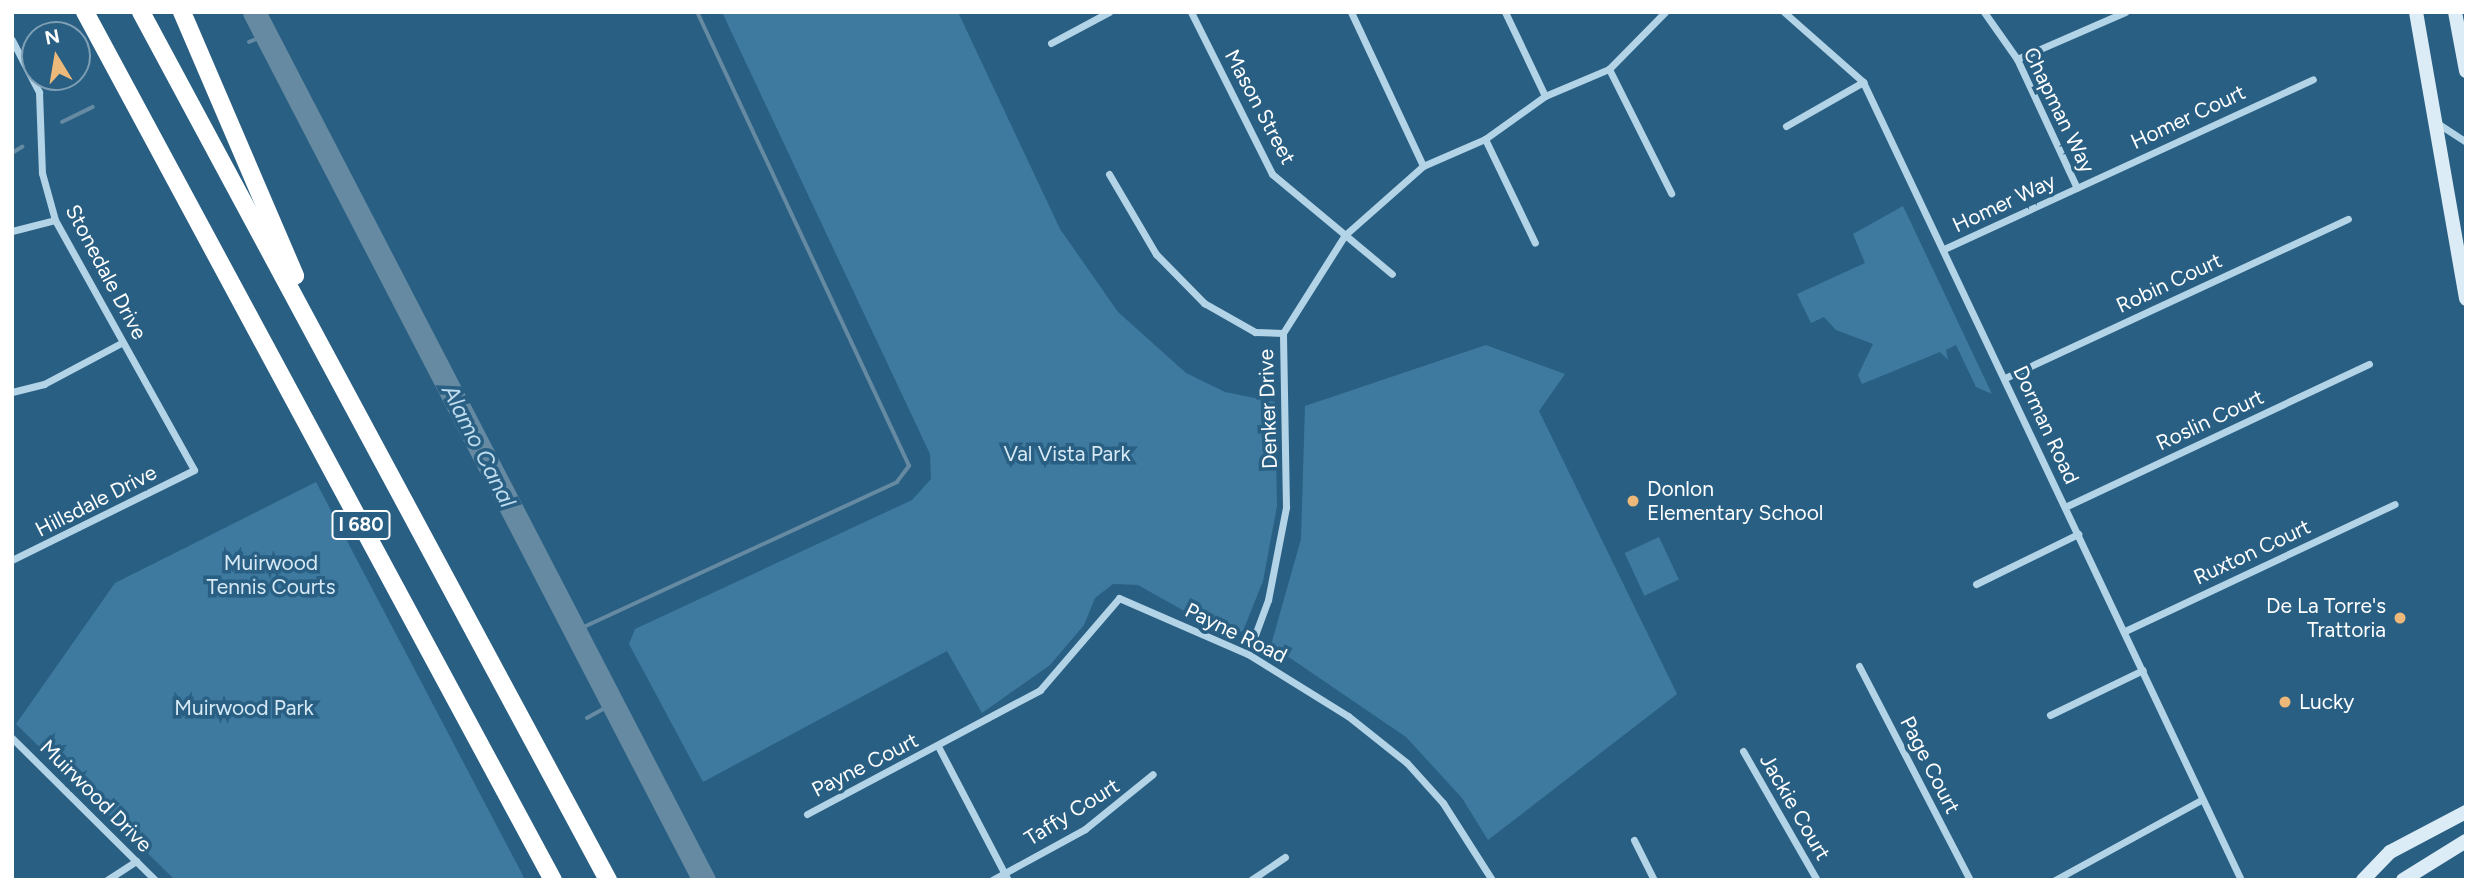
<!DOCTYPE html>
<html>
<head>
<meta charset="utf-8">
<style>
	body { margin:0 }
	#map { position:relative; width:2478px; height:892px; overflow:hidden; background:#295f83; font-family:Figtree,sans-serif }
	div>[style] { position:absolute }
	.green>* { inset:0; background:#3e7a9f; transform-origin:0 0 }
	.stream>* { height:3.5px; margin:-1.75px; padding:0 1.75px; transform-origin:1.75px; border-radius:1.75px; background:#658aa2 }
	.river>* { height:23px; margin:-11.5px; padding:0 11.5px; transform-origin:11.5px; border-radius:11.5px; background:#658aa2 }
	.minor>* { height:7px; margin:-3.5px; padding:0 3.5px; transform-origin:3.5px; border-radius:3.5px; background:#b3d3e6 }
	.secondary>* { height:14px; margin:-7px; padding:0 7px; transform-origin:7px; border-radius:7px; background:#dcecf6 }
	.motorway>* { height:18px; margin:-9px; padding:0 9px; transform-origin:9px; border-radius:9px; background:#fff }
	.dots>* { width:19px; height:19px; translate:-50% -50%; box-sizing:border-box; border:4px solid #295f83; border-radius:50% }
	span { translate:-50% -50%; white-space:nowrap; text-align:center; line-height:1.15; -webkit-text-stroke:7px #295f83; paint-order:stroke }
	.shield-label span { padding:2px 5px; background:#295f83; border:2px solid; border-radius:5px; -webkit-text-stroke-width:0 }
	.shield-label { font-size:19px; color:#fff; font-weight:700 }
	.street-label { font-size:21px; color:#fff }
	.park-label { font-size:21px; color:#d6e9f5 }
	.poi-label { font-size:21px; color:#fff }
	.left { translate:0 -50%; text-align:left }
	.right { translate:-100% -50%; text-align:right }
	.water-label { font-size:23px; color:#bedcee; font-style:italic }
	.frame { position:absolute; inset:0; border:14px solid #fff; pointer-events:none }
	.north { position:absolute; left:21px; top:21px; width:70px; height:70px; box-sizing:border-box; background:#295f83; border:2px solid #7f9fb5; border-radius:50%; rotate:349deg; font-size:19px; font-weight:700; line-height:28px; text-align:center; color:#fff }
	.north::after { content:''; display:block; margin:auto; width:24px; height:32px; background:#edb97a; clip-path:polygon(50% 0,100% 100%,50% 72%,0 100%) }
</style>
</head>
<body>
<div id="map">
	<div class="green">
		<div style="clip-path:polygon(722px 12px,958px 12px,1060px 229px,1118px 312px,1186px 373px,1225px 392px,1275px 402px,1277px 506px,1263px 581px,1243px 631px,1227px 635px,1138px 585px,1113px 584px,1095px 598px,1084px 625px,1050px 665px,982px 713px,947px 651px,703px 782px,629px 644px,635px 629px,912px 500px,931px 479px,930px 454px)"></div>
		<div style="clip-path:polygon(1903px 206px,1992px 394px,1976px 387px,1956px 345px,1946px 350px,1948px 360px,1940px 352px,1862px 384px,1858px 375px,1873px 344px,1836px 330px,1824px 317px,1811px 323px,1797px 294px,1865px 263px,1853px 234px)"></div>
		<div style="clip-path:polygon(1486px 345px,1565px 374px,1539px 411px,1677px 694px,1488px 840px,1462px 798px,1406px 737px,1271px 645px,1301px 539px,1305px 406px)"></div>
		<div style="clip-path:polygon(316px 482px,519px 868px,525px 880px,175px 880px,16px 724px,115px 583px)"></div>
		<div style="left:1659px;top:537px;width:47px;height:38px;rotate:65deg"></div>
	</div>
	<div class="stream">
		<div style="left:249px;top:42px;width:18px;rotate:-22deg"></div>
		<div style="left:62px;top:122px;width:34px;rotate:-26deg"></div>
		<div style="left:12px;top:153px;width:12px;rotate:-31deg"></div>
		<div style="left:573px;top:632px;width:357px;rotate:-24.8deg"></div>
		<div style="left:897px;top:482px;width:20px;rotate:-53deg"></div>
		<div style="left:909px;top:466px;width:501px;rotate:-115.03deg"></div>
		<div style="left:587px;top:718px;width:29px;rotate:-29deg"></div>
	</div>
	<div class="river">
		<div style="left:254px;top:12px;width:978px;rotate:62.6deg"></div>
	</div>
	<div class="minor">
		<div style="left:1191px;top:12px;width:181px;rotate:63.4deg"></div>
		<div style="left:1272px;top:174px;width:156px;rotate:39.8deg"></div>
		<div style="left:1351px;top:12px;width:170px;rotate:64.9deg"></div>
		<div style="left:1505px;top:12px;width:93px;rotate:64.5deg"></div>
		<div style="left:1784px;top:12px;width:106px;rotate:41.5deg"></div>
		<div style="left:1863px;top:82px;width:883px;rotate:64.65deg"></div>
		<div style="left:1984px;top:12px;width:57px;rotate:54.9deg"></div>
		<div style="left:2017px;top:59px;width:142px;rotate:65.1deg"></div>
		<div style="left:12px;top:40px;width:59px;rotate:62.6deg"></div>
		<div style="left:39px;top:92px;width:81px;rotate:87.9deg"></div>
		<div style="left:42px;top:173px;width:49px;rotate:74.5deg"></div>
		<div style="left:55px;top:220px;width:286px;rotate:60.9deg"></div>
		<div style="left:194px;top:470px;width:203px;rotate:153.7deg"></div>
		<div style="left:1051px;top:43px;width:66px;rotate:-28.1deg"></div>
		<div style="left:2017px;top:59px;width:118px;rotate:-23.5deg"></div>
		<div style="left:1609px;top:69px;width:139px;rotate:63.4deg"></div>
		<div style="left:2437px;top:123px;width:35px;rotate:33deg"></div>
		<div style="left:1786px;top:126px;width:89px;rotate:-29.7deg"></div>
		<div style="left:1485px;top:139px;width:115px;rotate:64.3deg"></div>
		<div style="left:1109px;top:174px;width:93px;rotate:59.6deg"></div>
		<div style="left:1156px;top:254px;width:69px;rotate:45.6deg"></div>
		<div style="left:1204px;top:303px;width:59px;rotate:29.6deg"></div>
		<div style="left:1255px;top:332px;width:28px;rotate:2deg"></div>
		<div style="left:12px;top:231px;width:44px;rotate:-14.3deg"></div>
		<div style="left:1944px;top:249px;width:406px;rotate:-24.7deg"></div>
		<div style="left:2005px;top:378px;width:378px;rotate:-24.9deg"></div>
		<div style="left:12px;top:392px;width:33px;rotate:-14deg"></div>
		<div style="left:44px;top:384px;width:89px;rotate:-28deg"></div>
		<div style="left:2065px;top:507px;width:336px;rotate:-25.2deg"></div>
		<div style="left:1976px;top:584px;width:114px;rotate:-26.1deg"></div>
		<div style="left:2125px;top:631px;width:298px;rotate:-25.2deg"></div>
		<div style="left:1248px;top:654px;width:58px;rotate:-69.7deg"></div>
		<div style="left:1268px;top:600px;width:95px;rotate:-79deg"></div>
		<div style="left:1286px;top:507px;width:174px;rotate:-91deg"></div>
		<div style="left:1283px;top:333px;width:116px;rotate:-57.7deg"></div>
		<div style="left:1345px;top:235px;width:104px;rotate:-41.5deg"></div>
		<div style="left:1423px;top:166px;width:68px;rotate:-23.5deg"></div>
		<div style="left:1485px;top:139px;width:74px;rotate:-35.6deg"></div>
		<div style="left:1545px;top:96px;width:69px;rotate:-22.9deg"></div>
		<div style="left:1609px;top:69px;width:80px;rotate:-45.5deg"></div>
		<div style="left:1859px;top:666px;width:241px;rotate:62.6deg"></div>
		<div style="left:2050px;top:715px;width:103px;rotate:-25.8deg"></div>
		<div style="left:12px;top:738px;width:202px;rotate:44.8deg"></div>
		<div style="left:939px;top:748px;width:149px;rotate:62.4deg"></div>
		<div style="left:1743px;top:751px;width:149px;rotate:60.2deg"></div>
		<div style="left:807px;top:814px;width:264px;rotate:-28deg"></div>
		<div style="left:1040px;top:690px;width:121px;rotate:-49.3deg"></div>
		<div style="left:1119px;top:598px;width:141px;rotate:23.5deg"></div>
		<div style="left:1248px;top:654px;width:118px;rotate:31.8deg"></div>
		<div style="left:1348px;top:716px;width:75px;rotate:38.5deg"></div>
		<div style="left:1407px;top:763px;width:54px;rotate:48deg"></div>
		<div style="left:1443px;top:803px;width:91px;rotate:57.5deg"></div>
		<div style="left:1634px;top:840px;width:45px;rotate:63.4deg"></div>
		<div style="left:107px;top:880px;width:35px;rotate:-33deg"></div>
		<div style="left:992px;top:880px;width:106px;rotate:-28.7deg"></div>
		<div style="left:1085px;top:829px;width:87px;rotate:-39deg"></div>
		<div style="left:1251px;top:880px;width:41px;rotate:-34.1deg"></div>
		<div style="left:2055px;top:880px;width:166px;rotate:-28.7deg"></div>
	</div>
	<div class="secondary">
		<div style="left:2416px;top:12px;width:291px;rotate:80.1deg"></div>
		<div style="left:2455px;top:12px;width:60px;rotate:79.4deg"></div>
		<div style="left:2363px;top:880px;width:39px;rotate:-46deg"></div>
		<div style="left:2390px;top:852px;width:86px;rotate:-27.8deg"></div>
		<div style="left:2403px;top:880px;width:74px;rotate:-31.8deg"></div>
	</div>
	<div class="motorway">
		<div style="left:85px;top:12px;width:986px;rotate:61.67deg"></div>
		<div style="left:141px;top:12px;width:986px;rotate:61.72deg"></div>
		<div style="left:182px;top:12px;width:287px;rotate:66.8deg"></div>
	</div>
	<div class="dots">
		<div style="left:1633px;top:501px;background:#edb97a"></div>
		<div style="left:2400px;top:618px;background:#edb97a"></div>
		<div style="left:2285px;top:702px;background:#edb97a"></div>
	</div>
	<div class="shield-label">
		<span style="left:361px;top:525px">I 680</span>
	</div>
	<div class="street-label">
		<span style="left:1260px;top:107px;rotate:62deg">Mason Street</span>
		<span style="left:2059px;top:110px;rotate:64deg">Chapman Way</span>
		<span style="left:2188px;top:117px;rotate:-25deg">Homer Court</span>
		<span style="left:2004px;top:203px;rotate:-25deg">Homer Way</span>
		<span style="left:106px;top:272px;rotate:62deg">Stonedale Drive</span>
		<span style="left:2169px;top:283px;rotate:-25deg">Robin Court</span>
		<span style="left:1268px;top:409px;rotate:-92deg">Denker Drive</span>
		<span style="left:2210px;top:420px;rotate:-25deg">Roslin Court</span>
		<span style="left:2046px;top:425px;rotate:65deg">Dorman Road</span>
		<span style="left:96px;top:501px;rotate:-27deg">Hillsdale Drive</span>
		<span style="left:2252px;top:552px;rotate:-25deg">Ruxton Court</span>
		<span style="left:1236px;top:633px;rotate:26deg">Payne Road</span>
		<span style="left:865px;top:765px;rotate:-27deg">Payne Court</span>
		<span style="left:1930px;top:765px;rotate:63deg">Page Court</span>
		<span style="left:96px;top:796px;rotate:45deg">Muirwood Drive</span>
		<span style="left:1795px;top:807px;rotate:60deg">Jackie Court</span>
		<span style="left:1072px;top:812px;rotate:-32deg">Taffy Court</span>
	</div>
	<div class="park-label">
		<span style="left:1067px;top:454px">Val Vista Park</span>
		<span style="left:271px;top:575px">Muirwood<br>Tennis Courts</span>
		<span style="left:244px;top:708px">Muirwood Park</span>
	</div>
	<div class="poi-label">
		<span class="left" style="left:1647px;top:501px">Donlon<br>Elementary School</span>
		<span class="right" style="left:2386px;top:618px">De La Torre's<br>Trattoria</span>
		<span class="left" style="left:2299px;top:702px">Lucky</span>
	</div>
	<div class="water-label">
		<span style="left:479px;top:446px;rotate:63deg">Alamo Canal</span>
	</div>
	<div class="frame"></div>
	<div class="north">N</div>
</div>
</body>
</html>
